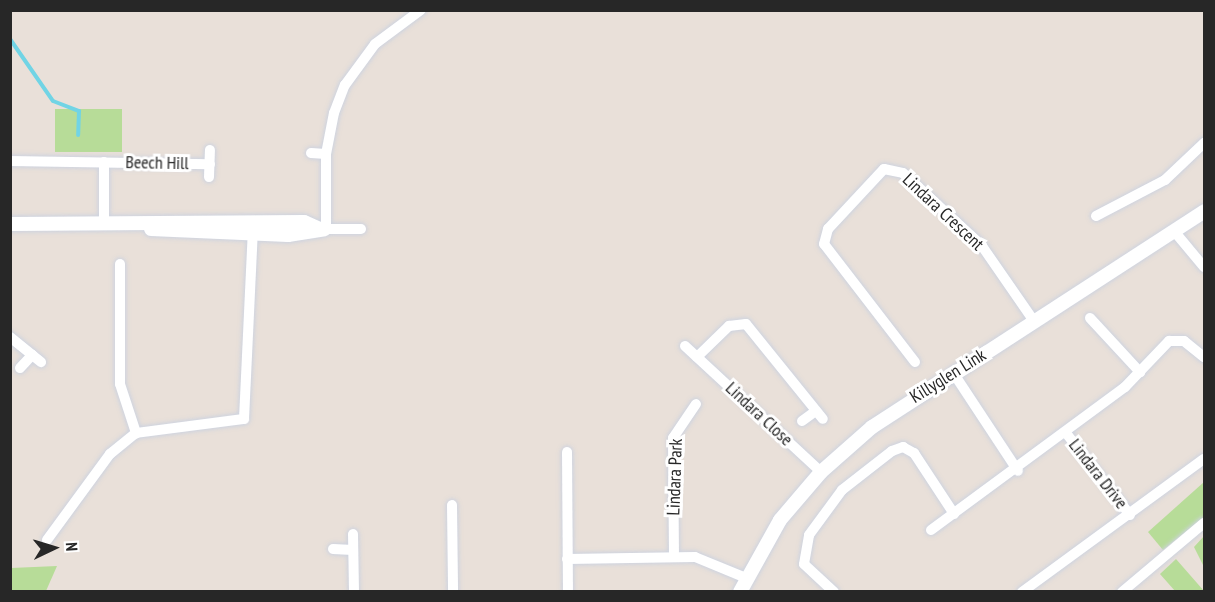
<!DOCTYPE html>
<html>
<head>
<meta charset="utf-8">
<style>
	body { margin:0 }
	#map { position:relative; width:1215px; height:602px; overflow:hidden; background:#e9e0d9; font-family:"PT Sans Narrow",sans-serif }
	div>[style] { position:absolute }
	.green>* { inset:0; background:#b7dc98; transform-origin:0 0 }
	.stream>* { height:4px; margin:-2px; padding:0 2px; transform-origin:2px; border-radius:2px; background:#71d4e5 }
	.roads { filter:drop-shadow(0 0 2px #ced3df) drop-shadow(0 0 2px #ced3df) }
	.minor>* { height:10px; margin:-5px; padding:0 5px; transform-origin:5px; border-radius:5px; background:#fff }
	.tertiary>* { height:14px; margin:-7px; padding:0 7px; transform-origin:7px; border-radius:7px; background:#fff }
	span { translate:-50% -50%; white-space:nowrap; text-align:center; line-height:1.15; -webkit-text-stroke:6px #fff; paint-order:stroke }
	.street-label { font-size:18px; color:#272727 }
	.frame { position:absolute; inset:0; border:12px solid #272727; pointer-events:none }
	.north { position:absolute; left:24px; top:518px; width:60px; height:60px; -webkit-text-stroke:4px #fff; paint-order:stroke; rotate:86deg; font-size:16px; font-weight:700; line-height:24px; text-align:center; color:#272727 }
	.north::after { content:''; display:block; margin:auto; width:21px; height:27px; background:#272727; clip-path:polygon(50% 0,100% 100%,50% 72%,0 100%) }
</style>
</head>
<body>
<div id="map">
	<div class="green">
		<div style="left:55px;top:109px;width:67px;height:43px"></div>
		<div style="clip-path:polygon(1204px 482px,1204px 517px,1163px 550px,1148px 532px)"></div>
		<div style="clip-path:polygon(1204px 536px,1204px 535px,1204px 567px,1194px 547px)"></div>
		<div style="clip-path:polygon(1176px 559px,1204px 591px,1175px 591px,1160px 574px)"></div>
		<div style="clip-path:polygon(57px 566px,46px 591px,11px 591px,11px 568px)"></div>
	</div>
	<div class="stream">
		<div style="left:10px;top:39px;width:75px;rotate:55.3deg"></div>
		<div style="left:53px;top:101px;width:28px;rotate:21deg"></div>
		<div style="left:79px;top:111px;width:24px;rotate:92deg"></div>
	</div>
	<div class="roads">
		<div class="minor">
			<div style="left:311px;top:153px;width:15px;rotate:4deg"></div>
			<div style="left:10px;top:161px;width:200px;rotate:0.9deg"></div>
			<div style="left:209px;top:177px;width:27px;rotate:-88deg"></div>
			<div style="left:1096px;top:216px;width:78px;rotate:-27.6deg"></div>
			<div style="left:1165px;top:180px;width:54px;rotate:-43.5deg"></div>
			<div style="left:104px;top:225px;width:63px;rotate:-90deg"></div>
			<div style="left:361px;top:229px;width:35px;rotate:180deg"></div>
			<div style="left:326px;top:229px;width:75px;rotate:-90deg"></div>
			<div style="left:326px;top:154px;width:42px;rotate:-79deg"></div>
			<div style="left:334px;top:113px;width:30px;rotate:-69deg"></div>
			<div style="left:345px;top:85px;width:51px;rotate:-53.8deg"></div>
			<div style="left:375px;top:44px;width:57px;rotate:-36.5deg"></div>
			<div style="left:1174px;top:231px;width:47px;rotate:50.2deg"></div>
			<div style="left:120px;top:264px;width:120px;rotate:90deg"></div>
			<div style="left:120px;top:384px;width:52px;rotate:71.9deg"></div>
			<div style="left:1090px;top:318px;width:74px;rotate:47.2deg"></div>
			<div style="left:10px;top:337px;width:40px;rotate:39deg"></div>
			<div style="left:685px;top:346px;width:185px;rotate:42.8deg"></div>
			<div style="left:697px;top:357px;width:45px;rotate:-44.1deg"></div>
			<div style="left:729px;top:326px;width:17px;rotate:-7deg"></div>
			<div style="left:746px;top:324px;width:122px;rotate:51deg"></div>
			<div style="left:915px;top:362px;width:149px;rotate:-127.6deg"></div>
			<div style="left:824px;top:244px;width:16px;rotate:-75deg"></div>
			<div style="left:828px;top:229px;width:82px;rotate:-47deg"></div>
			<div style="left:884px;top:169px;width:19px;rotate:12deg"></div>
			<div style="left:903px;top:173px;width:108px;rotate:42.7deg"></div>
			<div style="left:982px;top:246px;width:91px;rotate:55.3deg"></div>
			<div style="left:20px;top:368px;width:18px;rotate:-47deg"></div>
			<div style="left:954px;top:374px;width:116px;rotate:56.6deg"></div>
			<div style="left:802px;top:421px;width:17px;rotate:-36deg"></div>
			<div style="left:1066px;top:433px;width:104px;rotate:52deg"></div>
			<div style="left:567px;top:452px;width:140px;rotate:89.6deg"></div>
			<div style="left:452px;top:505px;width:87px;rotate:89.3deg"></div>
			<div style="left:931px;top:530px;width:241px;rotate:-36.4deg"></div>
			<div style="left:1125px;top:387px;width:64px;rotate:-46.3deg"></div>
			<div style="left:1169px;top:341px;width:15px"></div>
			<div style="left:1184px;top:341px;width:26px;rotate:39deg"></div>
			<div style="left:353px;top:534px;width:58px;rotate:89deg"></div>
			<div style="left:47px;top:540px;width:107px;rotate:-53.8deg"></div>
			<div style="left:110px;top:454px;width:33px;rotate:-39deg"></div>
			<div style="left:136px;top:433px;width:109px;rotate:-7.4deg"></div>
			<div style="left:244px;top:419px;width:191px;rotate:-87.3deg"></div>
			<div style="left:333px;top:549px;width:20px;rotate:3deg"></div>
			<div style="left:674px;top:556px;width:118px;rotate:-90.5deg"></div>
			<div style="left:673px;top:438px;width:41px;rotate:-55.9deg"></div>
			<div style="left:567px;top:559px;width:128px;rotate:-0.9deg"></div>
			<div style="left:695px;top:557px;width:55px;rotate:22.4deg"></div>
			<div style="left:834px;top:592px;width:41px;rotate:-137deg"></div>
			<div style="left:804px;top:564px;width:29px;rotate:-80deg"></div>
			<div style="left:809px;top:535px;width:56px;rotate:-53.7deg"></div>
			<div style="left:842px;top:490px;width:63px;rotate:-38deg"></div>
			<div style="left:892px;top:451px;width:12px;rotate:-20deg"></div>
			<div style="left:903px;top:447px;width:13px;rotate:29deg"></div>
			<div style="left:914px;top:453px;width:73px;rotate:56.7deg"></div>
			<div style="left:1022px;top:592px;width:225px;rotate:-36.2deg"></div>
			<div style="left:1122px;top:592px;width:107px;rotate:-40.1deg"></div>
		</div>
		<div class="tertiary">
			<div style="left:10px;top:224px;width:294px;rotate:-0.4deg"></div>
			<div style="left:304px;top:222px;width:17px;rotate:24deg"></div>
			<div style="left:151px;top:229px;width:137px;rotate:2.5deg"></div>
			<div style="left:288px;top:235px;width:37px;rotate:-9deg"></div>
			<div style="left:740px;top:592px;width:82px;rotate:-60.9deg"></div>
			<div style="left:780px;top:520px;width:63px;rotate:-49.5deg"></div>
			<div style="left:821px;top:472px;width:68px;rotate:-41.4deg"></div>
			<div style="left:872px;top:427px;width:396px;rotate:-33deg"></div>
		</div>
	</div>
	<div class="street-label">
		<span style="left:157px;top:163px;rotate:1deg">Beech Hill</span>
		<span style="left:943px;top:212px;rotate:43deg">Lindara Crescent</span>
		<span style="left:948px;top:376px;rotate:-32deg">Killyglen Link</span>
		<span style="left:759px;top:414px;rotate:43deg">Lindara Close</span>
		<span style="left:1098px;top:474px;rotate:52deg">Lindara Drive</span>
		<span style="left:675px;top:477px;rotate:-88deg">Lindara Park</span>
	</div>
	<div class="frame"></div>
	<div class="north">N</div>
</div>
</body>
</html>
